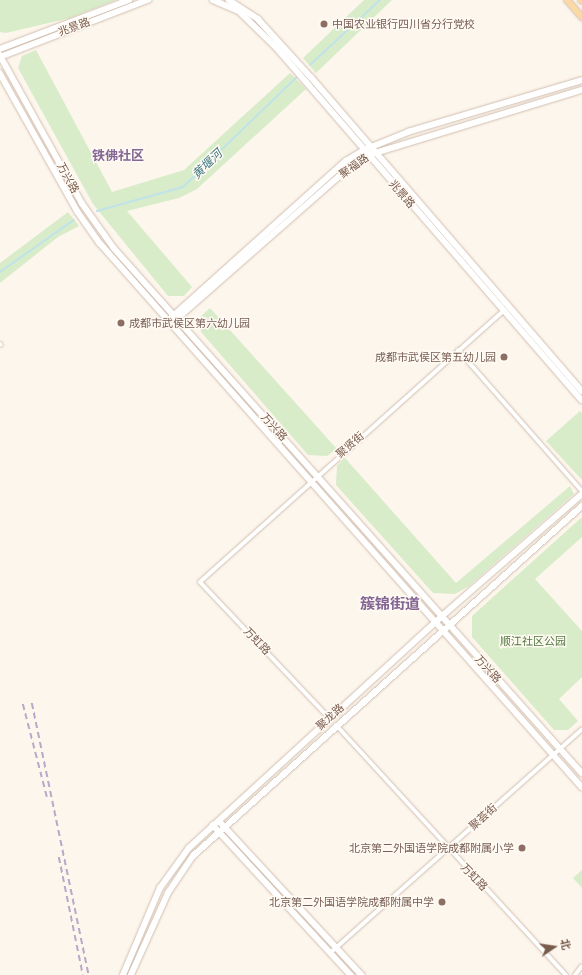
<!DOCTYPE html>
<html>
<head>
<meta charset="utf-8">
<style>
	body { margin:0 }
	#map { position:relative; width:582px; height:975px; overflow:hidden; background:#fdf6ec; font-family:Montserrat,"Noto Sans SC",sans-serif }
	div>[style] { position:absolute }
	.green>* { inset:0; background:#d8ecc9 }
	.stream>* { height:1.5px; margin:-0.75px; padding:0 0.75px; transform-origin:0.75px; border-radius:0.75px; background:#bfe3e8 }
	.roads { filter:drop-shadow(0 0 1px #d1beb0) drop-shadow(0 0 1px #d1beb0) }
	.street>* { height:4px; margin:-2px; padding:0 2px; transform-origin:2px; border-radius:2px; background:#fff }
	.secondary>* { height:5.5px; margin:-2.75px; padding:0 2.75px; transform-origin:2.75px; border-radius:2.75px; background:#fff }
	.primary>* { height:6px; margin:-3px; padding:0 3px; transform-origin:3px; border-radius:3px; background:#fbd9a5 }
	.rail>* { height:1.5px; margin-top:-0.75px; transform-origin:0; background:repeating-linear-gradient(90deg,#b9a8c9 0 6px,transparent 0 10px) }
	.dots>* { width:11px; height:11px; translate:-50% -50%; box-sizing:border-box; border:2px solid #fffaf3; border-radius:50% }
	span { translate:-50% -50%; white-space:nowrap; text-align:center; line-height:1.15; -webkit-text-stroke:3px #fffaf3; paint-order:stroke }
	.education-label { font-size:11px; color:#785e54 }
	.left { translate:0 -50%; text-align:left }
	.right { translate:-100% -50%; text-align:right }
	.street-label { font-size:11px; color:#7a5c4d }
	.park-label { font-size:11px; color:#537a41 }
	.water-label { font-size:12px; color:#437c86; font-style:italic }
	.quarter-label { font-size:13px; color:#846695; font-weight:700 }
	.district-label { font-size:15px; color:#846695; font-weight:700 }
	.north { position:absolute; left:534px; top:927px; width:40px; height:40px; -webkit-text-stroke:3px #fffaf3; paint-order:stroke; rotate:77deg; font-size:11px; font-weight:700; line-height:16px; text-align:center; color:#7a5c4d }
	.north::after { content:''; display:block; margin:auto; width:14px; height:18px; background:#7a5c4d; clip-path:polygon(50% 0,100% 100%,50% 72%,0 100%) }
</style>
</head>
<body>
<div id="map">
	<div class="green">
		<div style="clip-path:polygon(0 0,116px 0,70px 18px,6px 33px,0 32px)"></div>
		<div style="clip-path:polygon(364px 0,392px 0,316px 73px,303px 58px)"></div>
		<div style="clip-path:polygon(36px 50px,112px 192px,184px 170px,290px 73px,306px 89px,197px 189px,179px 198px,127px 211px,192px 287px,184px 296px,168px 296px,93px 204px,18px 68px,22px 56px)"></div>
		<div style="clip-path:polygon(68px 212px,79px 226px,58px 237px,0 283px,0 263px)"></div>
		<div style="clip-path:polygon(210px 308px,337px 449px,327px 456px,308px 455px,201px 332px,200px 317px)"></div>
		<div style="clip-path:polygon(580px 411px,582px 413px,582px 480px,546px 441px)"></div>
		<div style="clip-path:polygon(345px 458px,456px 583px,570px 486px,574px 494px,469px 586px,455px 594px,433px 593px,336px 485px,337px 466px)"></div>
		<div style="clip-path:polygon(582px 517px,582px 537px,535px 579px,582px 631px,582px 677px,559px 699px,578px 721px,568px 730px,554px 730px,472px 637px,472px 616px)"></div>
		<div style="clip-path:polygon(582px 870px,582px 888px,573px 878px)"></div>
	</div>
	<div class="stream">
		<div style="left:310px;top:65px;width:96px;rotate:-42.9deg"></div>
		<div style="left:97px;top:211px;width:89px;rotate:-15.6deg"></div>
		<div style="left:183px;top:187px;width:157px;rotate:-44deg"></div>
		<div style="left:0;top:272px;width:90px;rotate:-35.1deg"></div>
	</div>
	<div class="roads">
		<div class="street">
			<div style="left:0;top:344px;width:1px;rotate:45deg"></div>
			<div style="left:458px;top:350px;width:188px;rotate:48.7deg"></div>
			<div style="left:329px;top:718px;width:187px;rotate:-133.5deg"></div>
			<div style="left:200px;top:582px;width:407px;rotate:-41.8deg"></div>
			<div style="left:336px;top:725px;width:340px;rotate:47.4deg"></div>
			<div style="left:330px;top:953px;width:337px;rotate:-41.6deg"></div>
			<div style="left:575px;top:975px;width:11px;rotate:-52deg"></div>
		</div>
		<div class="secondary">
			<div style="left:213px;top:0;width:28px;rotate:23deg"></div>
			<div style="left:239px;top:11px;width:52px;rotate:44.2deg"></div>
			<div style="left:276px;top:47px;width:467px;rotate:49.1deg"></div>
			<div style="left:229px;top:0;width:35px;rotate:33deg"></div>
			<div style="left:258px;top:19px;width:79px;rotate:47.6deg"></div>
			<div style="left:311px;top:77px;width:415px;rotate:49.2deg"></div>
			<div style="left:0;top:49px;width:138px;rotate:-20.8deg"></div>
			<div style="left:0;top:55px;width:169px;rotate:61deg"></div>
			<div style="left:82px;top:203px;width:55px;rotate:54.6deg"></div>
			<div style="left:114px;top:248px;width:703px;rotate:48.29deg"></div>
			<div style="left:0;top:57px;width:159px;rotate:-21.1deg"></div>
			<div style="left:0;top:73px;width:159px;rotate:60.7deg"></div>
			<div style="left:78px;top:212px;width:38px;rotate:55deg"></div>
			<div style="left:100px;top:243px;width:727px;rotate:48.46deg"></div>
			<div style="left:172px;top:317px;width:234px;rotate:-41.9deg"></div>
			<div style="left:346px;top:161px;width:21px;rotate:-31deg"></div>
			<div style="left:364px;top:150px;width:48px;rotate:-22.2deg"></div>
			<div style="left:408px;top:132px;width:182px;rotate:-16.6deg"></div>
			<div style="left:171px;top:324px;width:238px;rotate:-41.3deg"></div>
			<div style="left:350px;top:167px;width:22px;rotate:-32deg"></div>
			<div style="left:369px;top:155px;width:223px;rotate:-17deg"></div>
			<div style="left:222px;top:824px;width:206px;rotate:47.2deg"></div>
			<div style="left:213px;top:825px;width:204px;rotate:47.4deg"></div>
			<div style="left:123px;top:975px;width:95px;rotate:-67deg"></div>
			<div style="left:160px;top:888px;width:49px;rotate:-54.1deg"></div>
			<div style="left:189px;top:848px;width:342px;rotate:-42.5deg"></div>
			<div style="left:441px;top:617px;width:187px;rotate:-41.1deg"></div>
			<div style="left:131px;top:975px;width:90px;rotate:-65.7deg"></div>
			<div style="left:168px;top:893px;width:45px;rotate:-56deg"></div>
			<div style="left:193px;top:856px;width:523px;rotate:-41.98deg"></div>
		</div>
		<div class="primary">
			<div style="left:567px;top:0;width:23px;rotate:49deg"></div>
			<div style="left:581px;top:0;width:1px;rotate:45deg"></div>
		</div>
	</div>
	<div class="rail">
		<div style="left:32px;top:703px;width:278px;rotate:78.2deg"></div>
		<div style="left:23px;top:704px;width:96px;rotate:75.5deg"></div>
		<div style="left:59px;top:857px;width:120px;rotate:78.5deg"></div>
	</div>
	<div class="dots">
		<div style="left:324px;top:24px;background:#8d6e63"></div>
		<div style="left:121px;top:323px;background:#8d6e63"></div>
		<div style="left:504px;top:357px;background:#8d6e63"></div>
		<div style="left:522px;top:848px;background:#8d6e63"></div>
		<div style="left:442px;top:902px;background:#8d6e63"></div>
	</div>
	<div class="education-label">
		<span class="left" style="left:332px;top:24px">中国农业银行四川省分行党校</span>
		<span class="left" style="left:129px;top:323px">成都市武侯区第六幼儿园</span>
		<span class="right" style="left:496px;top:357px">成都市武侯区第五幼儿园</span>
		<span class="right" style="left:514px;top:848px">北京第二外国语学院成都附属小学</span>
		<span class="right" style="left:434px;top:902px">北京第二外国语学院成都附属中学</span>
	</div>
	<div class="street-label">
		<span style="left:74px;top:27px;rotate:-20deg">兆景路</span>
		<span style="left:354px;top:166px;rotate:-35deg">聚福路</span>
		<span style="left:68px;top:178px;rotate:61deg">万兴路</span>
		<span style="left:402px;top:194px;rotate:49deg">兆景路</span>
		<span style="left:274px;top:427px;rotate:48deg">万兴路</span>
		<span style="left:350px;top:445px;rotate:-41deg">聚贤街</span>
		<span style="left:257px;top:641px;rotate:46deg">万虹路</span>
		<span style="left:488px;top:669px;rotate:48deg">万兴路</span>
		<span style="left:330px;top:717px;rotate:-42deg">聚龙路</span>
		<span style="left:483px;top:817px;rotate:-42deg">聚荟街</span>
		<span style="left:474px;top:877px;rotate:46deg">万虹路</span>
	</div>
	<div class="park-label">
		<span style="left:533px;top:641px">顺江社区公园</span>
	</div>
	<div class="water-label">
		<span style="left:207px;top:164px;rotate:-44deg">黄堰河</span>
	</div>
	<div class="quarter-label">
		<span style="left:118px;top:155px">铁佛社区</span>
	</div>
	<div class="district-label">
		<span style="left:390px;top:604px">簇锦街道</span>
	</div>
	<div class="north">北</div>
</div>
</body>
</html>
